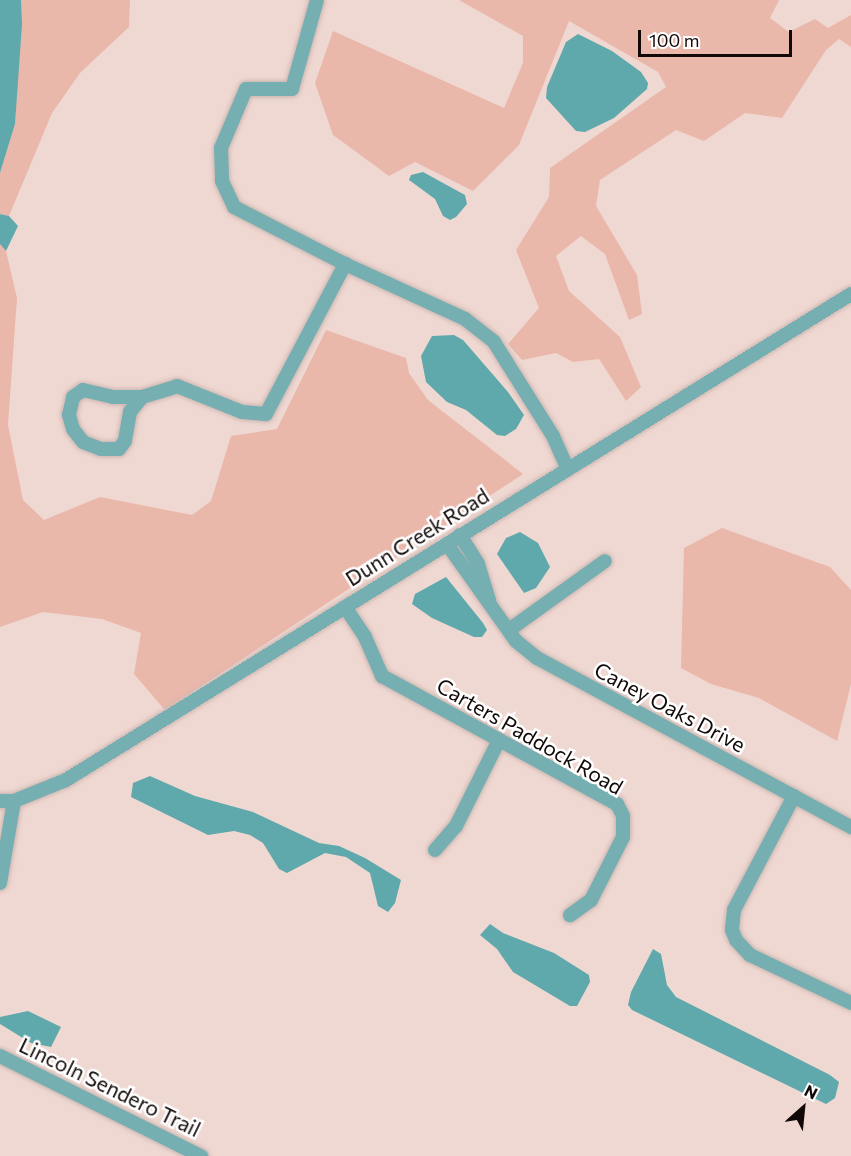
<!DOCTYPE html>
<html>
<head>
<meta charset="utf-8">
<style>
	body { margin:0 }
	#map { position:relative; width:851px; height:1156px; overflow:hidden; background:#f0d8d2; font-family:Commissioner,sans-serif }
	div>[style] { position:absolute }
	.green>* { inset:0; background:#eab7ab }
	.water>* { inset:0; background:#5fa8ab }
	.roads { filter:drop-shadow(0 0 2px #ccb7b2) drop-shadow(0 0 2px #ccb7b2) }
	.minor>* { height:14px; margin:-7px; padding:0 7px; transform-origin:7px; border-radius:7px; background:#76afb2 }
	span { translate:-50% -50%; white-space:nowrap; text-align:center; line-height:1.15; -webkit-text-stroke:5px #fff; paint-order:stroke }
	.street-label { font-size:21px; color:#110908 }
	.north { position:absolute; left:773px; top:1078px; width:60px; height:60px; -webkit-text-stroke:4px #fff; paint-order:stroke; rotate:27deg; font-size:16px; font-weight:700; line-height:24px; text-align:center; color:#110908 }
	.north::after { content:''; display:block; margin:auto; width:21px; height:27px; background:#110908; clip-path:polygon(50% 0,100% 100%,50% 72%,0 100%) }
	.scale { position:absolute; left:638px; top:30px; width:154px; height:27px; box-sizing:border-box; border:3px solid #110908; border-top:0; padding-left:8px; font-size:18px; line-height:21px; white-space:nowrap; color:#110908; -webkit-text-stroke:4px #fff; paint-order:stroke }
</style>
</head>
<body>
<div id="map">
	<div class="green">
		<div style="clip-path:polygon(21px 0,130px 0,129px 27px,80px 73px,52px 113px,9px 216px,0 214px,0 173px,15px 124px)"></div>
		<div style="clip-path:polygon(459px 0,779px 0,770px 18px,789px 32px,815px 19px,828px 28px,851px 15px,851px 47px,839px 39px,826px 50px,782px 118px,745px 113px,704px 141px,676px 130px,600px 180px,596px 206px,637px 275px,642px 314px,629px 320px,605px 254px,581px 236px,556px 256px,569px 291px,620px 337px,641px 387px,626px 401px,599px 359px,573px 362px,556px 353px,522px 360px,508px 344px,539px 308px,516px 250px,549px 197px,550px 168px,666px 87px,658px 72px,569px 21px,519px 145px,473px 191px,415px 162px,389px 176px,333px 135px,315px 83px,333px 31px,504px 108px,523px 63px,523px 36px)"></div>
		<div style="clip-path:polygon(0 244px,6px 251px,17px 298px,8px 425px,23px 500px,44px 520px,100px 497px,192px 515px,211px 501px,231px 436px,277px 429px,326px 330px,406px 358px,409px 373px,428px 400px,523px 474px,165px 710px,134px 674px,141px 633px,102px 619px,43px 612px,0 627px)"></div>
		<div style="clip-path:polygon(722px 528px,830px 567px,851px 590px,851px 684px,837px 741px,759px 698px,711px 684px,681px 668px,684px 548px)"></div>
	</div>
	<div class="water">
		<div style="clip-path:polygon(0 0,21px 0,22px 24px,15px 124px,0 173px)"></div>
		<div style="clip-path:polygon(578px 34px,612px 51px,641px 72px,648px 83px,647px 89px,614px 118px,585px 132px,576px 131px,546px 98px,547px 87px,566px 42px)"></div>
		<div style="clip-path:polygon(423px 172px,465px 195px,467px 204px,456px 217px,450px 220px,443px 216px,435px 199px,409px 180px,411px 175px)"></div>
		<div style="clip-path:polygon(0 214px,9px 216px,18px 226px,6px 251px,0 244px)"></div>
		<div style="clip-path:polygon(454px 335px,463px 340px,508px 392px,524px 415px,516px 429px,505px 436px,497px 435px,466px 410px,447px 402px,426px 382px,421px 356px,432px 336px)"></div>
		<div style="clip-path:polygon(520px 532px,538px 543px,550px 567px,536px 588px,524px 593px,497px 554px,506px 538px)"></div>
		<div style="clip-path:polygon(446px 577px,483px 623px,487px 630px,482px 637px,474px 637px,432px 618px,412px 604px,415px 594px)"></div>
		<div style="clip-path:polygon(150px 776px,195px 796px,253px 812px,319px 843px,339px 846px,365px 858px,401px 880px,395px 903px,388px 912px,378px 906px,370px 873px,346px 857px,325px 853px,287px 873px,279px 869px,263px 843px,250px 835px,234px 831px,208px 835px,131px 797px,133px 783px)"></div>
		<div style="clip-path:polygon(490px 924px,503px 933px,554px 953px,589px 975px,590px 982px,577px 1006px,570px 1006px,513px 972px,497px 949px,480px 935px)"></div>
		<div style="clip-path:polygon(653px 949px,661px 954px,667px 985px,676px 997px,830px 1075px,839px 1082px,835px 1098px,826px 1104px,632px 1010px,628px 1005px,631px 992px)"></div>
		<div style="clip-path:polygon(28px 1011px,61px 1027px,51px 1047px,31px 1043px,0 1024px,0 1017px)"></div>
	</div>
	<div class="roads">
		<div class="minor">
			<div style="left:317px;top:0;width:92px;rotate:105.7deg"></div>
			<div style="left:292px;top:89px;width:46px;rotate:180deg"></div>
			<div style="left:246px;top:89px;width:64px;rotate:113deg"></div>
			<div style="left:221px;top:148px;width:33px;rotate:88deg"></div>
			<div style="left:222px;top:181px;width:29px;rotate:65deg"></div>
			<div style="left:234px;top:207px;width:125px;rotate:27.2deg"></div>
			<div style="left:142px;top:397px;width:19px;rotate:129deg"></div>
			<div style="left:130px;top:412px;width:29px;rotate:100deg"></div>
			<div style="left:125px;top:441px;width:10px;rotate:127deg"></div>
			<div style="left:119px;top:449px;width:18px;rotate:180deg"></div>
			<div style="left:101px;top:449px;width:19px;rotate:-159deg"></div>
			<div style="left:83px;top:442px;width:16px;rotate:-128deg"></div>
			<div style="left:73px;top:429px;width:15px;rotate:-106deg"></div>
			<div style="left:69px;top:415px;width:18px;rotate:-77deg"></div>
			<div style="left:73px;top:397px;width:12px;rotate:-35deg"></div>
			<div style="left:83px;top:390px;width:31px;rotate:13deg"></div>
			<div style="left:113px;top:397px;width:29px"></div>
			<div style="left:142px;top:397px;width:37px;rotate:-17deg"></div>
			<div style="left:177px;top:386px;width:70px;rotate:21.8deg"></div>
			<div style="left:242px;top:412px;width:24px;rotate:5deg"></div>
			<div style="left:266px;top:414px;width:170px;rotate:-62.2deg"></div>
			<div style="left:345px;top:264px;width:132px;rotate:24.6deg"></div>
			<div style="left:465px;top:319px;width:37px;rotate:38deg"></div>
			<div style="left:494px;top:342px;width:111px;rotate:57.9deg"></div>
			<div style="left:553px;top:436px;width:35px;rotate:66deg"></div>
			<div style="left:460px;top:535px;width:34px;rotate:58deg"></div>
			<div style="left:478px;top:564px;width:39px;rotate:73deg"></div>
			<div style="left:447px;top:544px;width:119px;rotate:54.6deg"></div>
			<div style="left:516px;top:641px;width:27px;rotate:39deg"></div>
			<div style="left:537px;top:658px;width:357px;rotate:28.3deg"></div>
			<div style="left:345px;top:607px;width:36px;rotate:56deg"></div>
			<div style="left:365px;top:637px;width:43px;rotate:66.4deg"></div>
			<div style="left:382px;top:676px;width:268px;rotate:28.6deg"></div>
			<div style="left:617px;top:804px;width:13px;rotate:63deg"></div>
			<div style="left:623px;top:816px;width:21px;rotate:90deg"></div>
			<div style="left:623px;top:837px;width:71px;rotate:116.9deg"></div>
			<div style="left:591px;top:900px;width:26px;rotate:144deg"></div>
			<div style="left:509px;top:630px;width:118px;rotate:-35.7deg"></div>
			<div style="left:794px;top:796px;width:129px;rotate:117.8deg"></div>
			<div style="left:734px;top:910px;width:20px;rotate:96deg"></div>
			<div style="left:732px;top:930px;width:11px;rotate:68deg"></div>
			<div style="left:736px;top:940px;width:21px;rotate:47deg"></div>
			<div style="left:750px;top:955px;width:112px;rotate:25.4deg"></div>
			<div style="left:0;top:801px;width:14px"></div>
			<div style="left:14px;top:801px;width:56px;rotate:-22deg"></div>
			<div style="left:66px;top:780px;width:923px;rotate:-31.76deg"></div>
			<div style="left:435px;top:850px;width:32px;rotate:-49deg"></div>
			<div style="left:456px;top:826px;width:96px;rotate:-63.4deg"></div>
			<div style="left:0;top:883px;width:83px;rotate:-80.3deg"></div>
			<div style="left:0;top:1056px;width:225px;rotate:26.5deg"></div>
		</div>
	</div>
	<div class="street-label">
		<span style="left:417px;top:537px;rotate:-32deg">Dunn Creek Road</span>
		<span style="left:670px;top:707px;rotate:28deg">Caney Oaks Drive</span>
		<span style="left:530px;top:736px;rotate:30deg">Carters Paddock Road</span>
		<span style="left:110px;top:1087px;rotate:26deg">Lincoln Sendero Trail</span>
	</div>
	<div class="north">N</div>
	<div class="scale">100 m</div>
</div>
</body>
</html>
